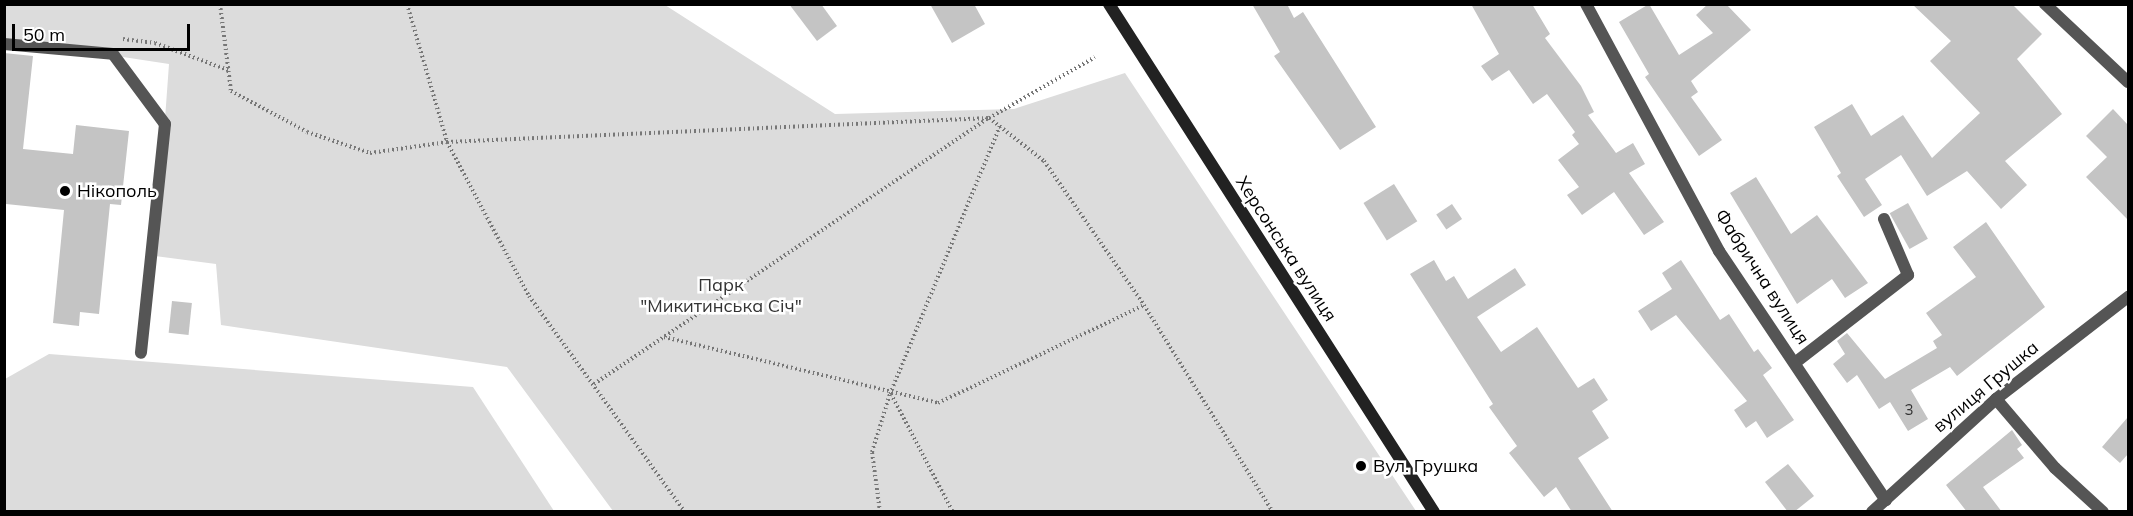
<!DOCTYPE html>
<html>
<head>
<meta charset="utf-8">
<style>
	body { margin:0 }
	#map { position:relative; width:2133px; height:516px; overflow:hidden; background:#fff; font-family:Mulish,sans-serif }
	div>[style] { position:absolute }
	.green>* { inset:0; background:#dcdcdc }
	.building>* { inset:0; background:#c4c4c4; transform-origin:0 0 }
	.path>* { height:4px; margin-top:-2px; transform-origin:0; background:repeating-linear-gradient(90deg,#777 0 1.5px,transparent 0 4.5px) }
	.service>* { height:12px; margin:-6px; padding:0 6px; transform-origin:6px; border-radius:6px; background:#555 }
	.minor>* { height:12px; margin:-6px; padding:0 6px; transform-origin:6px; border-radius:6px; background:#555 }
	.secondary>* { height:12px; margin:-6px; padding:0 6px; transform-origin:6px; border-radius:6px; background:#222 }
	.dots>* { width:16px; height:16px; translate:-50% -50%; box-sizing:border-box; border:3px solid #fff; border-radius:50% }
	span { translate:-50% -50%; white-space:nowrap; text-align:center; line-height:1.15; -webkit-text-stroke:5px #fff; paint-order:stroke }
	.number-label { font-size:15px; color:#313131 }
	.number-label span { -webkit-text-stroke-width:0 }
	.poi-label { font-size:18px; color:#000 }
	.left { translate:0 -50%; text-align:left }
	.street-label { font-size:18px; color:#000 }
	.park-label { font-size:18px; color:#333 }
	.frame { position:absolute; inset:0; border:6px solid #000; pointer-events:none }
	.scale { position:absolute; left:12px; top:24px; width:178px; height:27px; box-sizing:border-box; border:3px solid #000; border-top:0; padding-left:8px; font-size:18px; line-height:21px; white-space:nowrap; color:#000; -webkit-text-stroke:4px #fff; paint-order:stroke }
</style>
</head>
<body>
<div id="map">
	<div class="green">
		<div style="clip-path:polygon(4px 5px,665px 5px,835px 114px,1014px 109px,1125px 73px,1416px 511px,613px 511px,507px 367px,221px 325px,216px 264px,155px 256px,169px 64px,5px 39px)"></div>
		<div style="clip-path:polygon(49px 354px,473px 387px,554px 511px,5px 511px,5px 379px)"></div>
	</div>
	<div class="building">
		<div style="clip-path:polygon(789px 4px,821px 4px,837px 26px,817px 41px)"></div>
		<div style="clip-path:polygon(930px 4px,974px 4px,985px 24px,952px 43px)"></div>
		<div style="clip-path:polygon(1252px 4px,1287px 4px,1294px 18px,1303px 12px,1376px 127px,1340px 150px,1274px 56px,1280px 52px)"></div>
		<div style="clip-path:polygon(1471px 4px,1532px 4px,1550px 34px,1545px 38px,1581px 86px,1594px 112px,1588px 115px,1616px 153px,1633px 143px,1645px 164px,1629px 173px,1664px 222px,1644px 235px,1614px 192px,1582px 215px,1567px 195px,1579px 187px,1558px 160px,1579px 144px,1572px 135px,1575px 132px,1547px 94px,1533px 104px,1509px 70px,1492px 81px,1481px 66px,1499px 54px)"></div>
		<div style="clip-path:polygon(1649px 4px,1679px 55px,1713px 33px,1696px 15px,1708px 4px,1726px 4px,1751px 30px,1691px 81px,1698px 92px,1691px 97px,1722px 140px,1699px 156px,1645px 77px,1649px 74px,1619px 22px)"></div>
		<div style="clip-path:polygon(1912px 4px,2012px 4px,2042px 34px,2017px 59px,2062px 114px,2005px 161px,2027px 185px,2001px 209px,1967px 171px,1927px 196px,1901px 155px,1865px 179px,1882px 205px,1864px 217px,1837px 176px,1841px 173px,1814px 127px,1852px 104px,1871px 136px,1903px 115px,1932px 158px,1980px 113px,1930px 61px,1951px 41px)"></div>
		<div style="clip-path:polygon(4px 53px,33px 56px,23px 149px,73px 154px,76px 125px,129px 131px,121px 205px,110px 204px,99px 314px,80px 312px,79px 326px,53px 323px,64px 210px,6px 204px,4px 201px)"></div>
		<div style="clip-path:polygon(2113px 109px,2128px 125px,2128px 220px,2086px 177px,2107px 157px,2086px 136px)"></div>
		<div style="clip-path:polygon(1756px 177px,1791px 234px,1817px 215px,1868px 283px,1845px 298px,1832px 279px,1797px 304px,1730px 193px)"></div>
		<div style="left:1394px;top:184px;width:44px;height:36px;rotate:58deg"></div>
		<div style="left:1908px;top:203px;width:41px;height:21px;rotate:61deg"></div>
		<div style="left:1452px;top:204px;width:18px;height:19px;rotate:56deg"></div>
		<div style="clip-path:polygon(1986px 222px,2045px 307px,1957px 376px,1950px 367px,1911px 390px,1928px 419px,1908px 431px,1890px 402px,1879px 409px,1857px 375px,1847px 383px,1833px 364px,1845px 354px,1837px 341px,1847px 333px,1885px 379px,1937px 348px,1933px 341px,1942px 335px,1926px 313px,1976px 277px,1953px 247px)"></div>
		<div style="clip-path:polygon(1434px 260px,1446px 281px,1454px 276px,1468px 299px,1515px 268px,1526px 285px,1477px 317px,1501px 352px,1537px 327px,1578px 388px,1594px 378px,1608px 400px,1592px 411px,1609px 438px,1578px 458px,1613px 512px,1572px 512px,1556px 487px,1544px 497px,1509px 453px,1517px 446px,1489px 407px,1493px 404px,1410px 274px)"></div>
		<div style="clip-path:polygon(1681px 260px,1720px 320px,1729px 314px,1754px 352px,1758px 349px,1772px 368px,1763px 375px,1794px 420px,1767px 438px,1756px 421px,1746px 428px,1734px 410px,1747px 401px,1676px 315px,1651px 331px,1638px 311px,1672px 289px,1662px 273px)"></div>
		<div style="left:172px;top:301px;width:20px;height:32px;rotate:6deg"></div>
		<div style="clip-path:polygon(2128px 417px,2128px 454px,2120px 463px,2102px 447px)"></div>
		<div style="clip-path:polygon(2012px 430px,2022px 445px,2017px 449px,2024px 458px,1983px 487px,2002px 512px,1967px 512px,1946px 485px)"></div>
		<div style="clip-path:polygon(1788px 464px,1814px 496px,1794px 512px,1788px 512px,1765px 482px)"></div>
	</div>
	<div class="path">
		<div style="left:220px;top:4px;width:88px;rotate:82.8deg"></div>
		<div style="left:231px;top:91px;width:86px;rotate:28.3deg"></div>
		<div style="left:307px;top:132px;width:66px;rotate:18.4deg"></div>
		<div style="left:370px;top:153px;width:78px;rotate:-8.1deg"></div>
		<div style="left:447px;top:142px;width:543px;rotate:-2.54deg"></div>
		<div style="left:989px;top:118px;width:70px;rotate:38deg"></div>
		<div style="left:1044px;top:161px;width:175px;rotate:55.2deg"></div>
		<div style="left:1144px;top:305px;width:244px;rotate:58.1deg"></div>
		<div style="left:407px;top:4px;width:144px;rotate:73.8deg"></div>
		<div style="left:447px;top:142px;width:174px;rotate:62deg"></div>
		<div style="left:529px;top:296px;width:266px;rotate:54.2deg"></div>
		<div style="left:123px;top:39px;width:32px;rotate:7deg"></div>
		<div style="left:155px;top:43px;width:78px;rotate:20.3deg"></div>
		<div style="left:664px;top:337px;width:282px;rotate:13.5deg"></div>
		<div style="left:938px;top:403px;width:228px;rotate:-25.4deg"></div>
		<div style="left:594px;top:384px;width:476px;rotate:-34deg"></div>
		<div style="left:989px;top:118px;width:122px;rotate:-29.9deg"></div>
		<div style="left:891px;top:394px;width:133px;rotate:62.3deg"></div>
		<div style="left:880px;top:512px;width:61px;rotate:-97.6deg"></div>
		<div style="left:872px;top:452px;width:61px;rotate:-72.8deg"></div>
		<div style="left:890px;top:394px;width:290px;rotate:-67.7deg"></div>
	</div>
	<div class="service">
		<div style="left:4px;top:44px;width:109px;rotate:5.2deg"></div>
		<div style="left:113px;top:54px;width:87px;rotate:53.4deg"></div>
		<div style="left:165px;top:124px;width:230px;rotate:96deg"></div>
		<div style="left:1796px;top:362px;width:142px;rotate:-37.8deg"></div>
		<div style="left:1908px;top:275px;width:61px;rotate:-113.2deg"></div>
	</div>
	<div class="minor">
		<div style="left:1586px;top:4px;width:281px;rotate:61.7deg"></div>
		<div style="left:1719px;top:251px;width:300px;rotate:56.2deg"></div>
		<div style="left:2045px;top:4px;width:114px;rotate:43.2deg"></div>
		<div style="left:1996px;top:399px;width:91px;rotate:49.5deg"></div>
		<div style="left:2055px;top:468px;width:65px;rotate:42.5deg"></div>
		<div style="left:1872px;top:512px;width:168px;rotate:-42.3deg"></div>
		<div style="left:1996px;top:399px;width:167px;rotate:-37.7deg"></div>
	</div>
	<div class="secondary">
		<div style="left:1109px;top:4px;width:603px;rotate:57.39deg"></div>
	</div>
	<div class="dots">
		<div style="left:65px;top:191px;background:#000"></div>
		<div style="left:1361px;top:466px;background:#000"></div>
	</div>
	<div class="number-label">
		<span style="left:1909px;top:410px">3</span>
	</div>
	<div class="poi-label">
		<span class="left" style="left:77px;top:191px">Нікополь</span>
		<span class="left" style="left:1373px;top:466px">Вул. Грушка</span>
	</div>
	<div class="street-label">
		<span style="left:1286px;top:249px;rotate:57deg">Херсонська вулиця</span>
		<span style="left:1762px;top:277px;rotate:57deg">Фабрична вулиця</span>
		<span style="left:1986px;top:387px;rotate:-40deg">вулиця Грушка</span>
	</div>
	<div class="park-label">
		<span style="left:721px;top:296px">Парк<br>"Микитинська Січ"</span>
	</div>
	<div class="frame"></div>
	<div class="scale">50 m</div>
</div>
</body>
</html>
